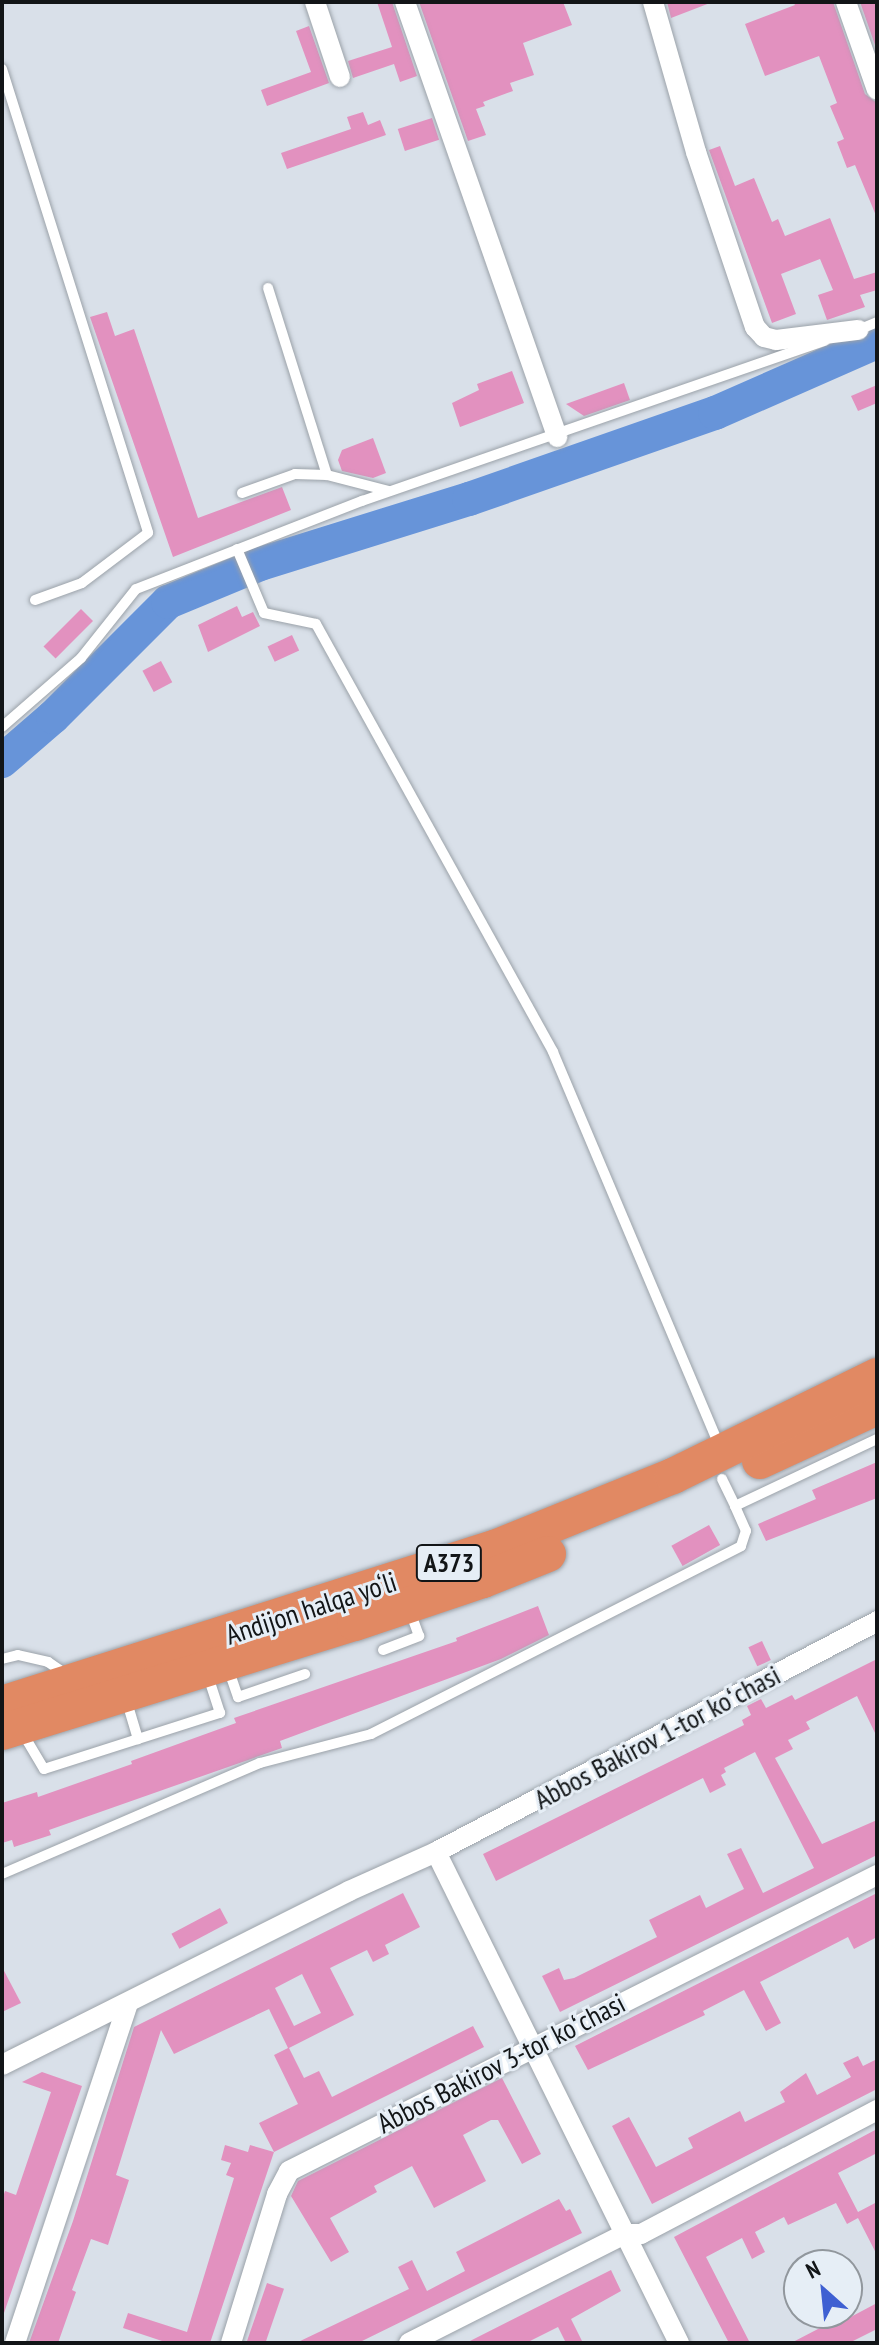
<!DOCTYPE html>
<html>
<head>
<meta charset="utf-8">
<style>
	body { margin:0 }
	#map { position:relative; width:879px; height:2345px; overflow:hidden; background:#d9e0e9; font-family:"PT Sans Narrow",sans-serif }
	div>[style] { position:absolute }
	.river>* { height:34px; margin:-17px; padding:0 17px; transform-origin:17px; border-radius:17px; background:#6794d9 }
	.building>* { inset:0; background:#e291bf; transform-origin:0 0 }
	.roads { filter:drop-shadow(0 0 2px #9ba2a9) drop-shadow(0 0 2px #9ba2a9) }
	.lane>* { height:10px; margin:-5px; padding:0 5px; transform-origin:5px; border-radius:5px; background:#fff }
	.street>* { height:20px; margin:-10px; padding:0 10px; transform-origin:10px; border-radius:10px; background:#fff }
	.highway>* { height:36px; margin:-18px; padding:0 18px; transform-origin:18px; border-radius:18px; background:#e18963 }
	span { translate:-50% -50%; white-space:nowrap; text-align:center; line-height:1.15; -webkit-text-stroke:6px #e6eef6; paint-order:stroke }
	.shield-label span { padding:2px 6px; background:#e6eef6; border:2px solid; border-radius:6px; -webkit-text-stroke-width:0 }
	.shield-label { font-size:26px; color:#121517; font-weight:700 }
	.street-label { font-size:28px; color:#121517 }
	.frame { position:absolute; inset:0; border:4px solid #121517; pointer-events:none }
	.north { position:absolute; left:783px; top:2249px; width:80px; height:80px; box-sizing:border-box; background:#e6eef6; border:2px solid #91979d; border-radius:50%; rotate:333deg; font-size:22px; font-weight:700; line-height:32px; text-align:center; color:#121517 }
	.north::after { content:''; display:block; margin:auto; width:28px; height:36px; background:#3f60d2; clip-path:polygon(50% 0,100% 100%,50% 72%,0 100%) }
</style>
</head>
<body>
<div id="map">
	<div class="river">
		<div style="left:2px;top:761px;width:67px;rotate:-40.8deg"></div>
		<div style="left:53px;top:717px;width:163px;rotate:-45deg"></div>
		<div style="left:168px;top:602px;width:100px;rotate:-22.4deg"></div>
		<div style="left:260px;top:564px;width:219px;rotate:-17.3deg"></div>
		<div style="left:469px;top:499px;width:261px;rotate:-19.3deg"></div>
		<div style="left:715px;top:413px;width:177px;rotate:-23.7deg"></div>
	</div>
	<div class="building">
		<div style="clip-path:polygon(377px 2px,392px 2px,417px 76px,400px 82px,394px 64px,353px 78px,348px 61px,392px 47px)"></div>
		<div style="clip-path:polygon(419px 2px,563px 2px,572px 25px,523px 43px,534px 75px,510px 83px,513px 91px,483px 102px,485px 106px,476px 109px,486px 135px,468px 141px)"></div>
		<div style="clip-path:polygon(667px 2px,710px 2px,710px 3px,671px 18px)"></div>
		<div style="clip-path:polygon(793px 2px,833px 2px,865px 94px,877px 103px,877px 218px,855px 165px,847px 168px,837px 142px,844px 139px,830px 106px,837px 103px,819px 56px,765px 76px,745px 24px,795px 5px)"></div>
		<div style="clip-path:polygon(860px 2px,877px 2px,877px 51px)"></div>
		<div style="clip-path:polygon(309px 26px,329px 83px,267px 106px,261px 90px,311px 72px,296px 31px)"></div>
		<div style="clip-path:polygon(363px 112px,368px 125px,380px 120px,386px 135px,287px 169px,281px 153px,351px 129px,347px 117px)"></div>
		<div style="left:432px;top:118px;width:23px;height:36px;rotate:72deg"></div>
		<div style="clip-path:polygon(720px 146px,735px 186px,754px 178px,772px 222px,778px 219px,785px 236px,830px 218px,854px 279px,877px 272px,877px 290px,860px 295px,865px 307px,827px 320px,818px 295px,833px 290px,820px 259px,781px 274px,796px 314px,772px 323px,709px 150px)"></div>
		<div style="clip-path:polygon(107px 312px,115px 336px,134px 329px,198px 518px,282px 487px,291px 510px,173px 557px,90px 317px)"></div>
		<div style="clip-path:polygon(512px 371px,524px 403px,460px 427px,452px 403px,479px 390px,477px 384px)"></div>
		<div style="clip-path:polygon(624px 383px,630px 400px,584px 416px,566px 404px)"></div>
		<div style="clip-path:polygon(877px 385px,877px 403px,858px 411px,851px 396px)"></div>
		<div style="clip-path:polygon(373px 438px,386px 473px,373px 478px,342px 471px,338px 460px,342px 450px)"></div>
		<div style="clip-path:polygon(237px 606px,242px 617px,253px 612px,260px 626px,208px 652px,198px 625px)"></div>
		<div style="left:81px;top:609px;width:17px;height:53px;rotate:45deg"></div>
		<div style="left:292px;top:635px;width:17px;height:27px;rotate:65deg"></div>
		<div style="left:161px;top:661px;width:24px;height:21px;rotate:62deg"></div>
		<div style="clip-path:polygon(877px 1462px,877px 1498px,766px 1541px,758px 1524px,816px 1499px,812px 1490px)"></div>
		<div style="left:709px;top:1525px;width:23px;height:43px;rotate:61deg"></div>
		<div style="clip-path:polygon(538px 1606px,549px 1635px,501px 1659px,280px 1741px,282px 1748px,49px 1830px,51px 1835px,14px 1847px,12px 1840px,2px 1843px,2px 1803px,37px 1792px,38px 1797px,132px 1764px,131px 1761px,236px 1723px,234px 1718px,457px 1641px,456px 1638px)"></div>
		<div style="left:762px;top:1641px;width:21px;height:15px;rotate:65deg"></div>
		<div style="clip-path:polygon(877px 1659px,877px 1737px,857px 1696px,806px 1722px,810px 1729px,788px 1740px,793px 1749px,775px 1758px,822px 1844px,877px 1820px,877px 1855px,560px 2012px,542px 1976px,559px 1968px,564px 1980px,574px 1978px,657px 1937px,649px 1920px,700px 1895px,706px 1908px,744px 1889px,727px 1854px,741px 1848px,763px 1893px,814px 1868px,755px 1752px,724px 1768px,726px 1772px,721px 1775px,726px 1785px,710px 1793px,703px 1778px,496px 1881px,483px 1854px,744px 1725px,742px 1720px,751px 1715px,747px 1706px,761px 1699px,766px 1708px,792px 1695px,795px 1700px)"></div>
		<div style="clip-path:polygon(evenodd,403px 1893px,420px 1927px,385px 1945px,389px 1954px,373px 1962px,367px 1950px,330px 1968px,354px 2015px,289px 2048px,304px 2078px,319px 2071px,332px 2097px,473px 2026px,484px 2047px,274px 2152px,259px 2123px,298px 2104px,274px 2055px,288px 2048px,269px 2009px,174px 2054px,161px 2030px,116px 2175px,129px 2180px,108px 2245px,91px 2239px,72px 2290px,76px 2292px,58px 2343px,29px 2343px,73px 2221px,134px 2027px,403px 1893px,302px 1974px,321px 2013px,294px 2026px,275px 1988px,302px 1974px)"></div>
		<div style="clip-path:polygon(877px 1893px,877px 1937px,854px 1949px,848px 1937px,760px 1982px,781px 2023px,766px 2031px,744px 1990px,703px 2011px,705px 2015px,588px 2070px,575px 2046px)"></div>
		<div style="left:220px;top:1908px;width:17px;height:55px;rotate:62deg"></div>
		<div style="clip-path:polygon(2px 1967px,21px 2003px,2px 2012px)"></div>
		<div style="clip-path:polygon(858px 2056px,863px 2066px,877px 2059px,877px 2089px,652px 2204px,612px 2126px,629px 2117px,656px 2167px,693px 2148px,688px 2138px,740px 2111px,745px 2122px,785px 2102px,780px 2092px,806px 2073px,817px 2095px,851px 2077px,843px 2063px)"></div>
		<div style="clip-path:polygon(42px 2072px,82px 2086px,4px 2313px,2px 2200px,5px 2191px,16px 2195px,51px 2092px,22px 2082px)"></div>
		<div style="clip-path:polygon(502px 2078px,541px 2154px,522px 2164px,498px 2120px,491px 2120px,463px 2135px,486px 2181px,434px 2208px,412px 2166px,374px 2186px,377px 2192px,330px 2218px,349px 2252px,331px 2262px,291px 2196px,298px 2181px)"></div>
		<div style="clip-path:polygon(877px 2129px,877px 2153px,838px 2173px,858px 2212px,877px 2202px,877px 2255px,858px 2218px,847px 2224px,836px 2203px,788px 2225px,784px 2217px,755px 2232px,765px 2252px,752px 2259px,742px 2238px,706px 2257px,750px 2343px,729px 2343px,674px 2237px)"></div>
		<div style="clip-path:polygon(225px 2145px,248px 2152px,250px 2145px,274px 2152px,210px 2343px,168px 2343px,123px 2328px,128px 2313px,187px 2332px,234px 2178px,226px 2175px,231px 2163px,221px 2160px)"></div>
		<div style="clip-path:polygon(559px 2199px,566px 2211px,570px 2209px,582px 2233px,358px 2343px,296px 2343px,409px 2289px,398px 2267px,412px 2260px,427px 2291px,465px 2271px,456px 2252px)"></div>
		<div style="clip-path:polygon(611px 2270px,621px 2291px,571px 2319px,583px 2343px,566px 2343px,558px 2327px,526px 2343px,466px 2343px)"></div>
		<div style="left:267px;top:2283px;width:18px;height:63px;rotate:19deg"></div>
		<div style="clip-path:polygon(877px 2303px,877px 2329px,849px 2343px,791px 2343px,843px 2316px,845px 2320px)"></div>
	</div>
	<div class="roads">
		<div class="lane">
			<div style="left:2px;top:69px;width:486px;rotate:72.5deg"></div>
			<div style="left:148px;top:533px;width:83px;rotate:142.9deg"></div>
			<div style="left:82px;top:583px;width:50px;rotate:160.1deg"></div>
			<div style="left:268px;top:288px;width:196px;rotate:72.5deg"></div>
			<div style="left:327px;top:475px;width:64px;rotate:14.5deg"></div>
			<div style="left:856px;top:331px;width:23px;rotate:-23deg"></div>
			<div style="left:242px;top:493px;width:56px;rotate:-19.7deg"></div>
			<div style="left:295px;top:474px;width:32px;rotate:2deg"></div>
			<div style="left:237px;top:549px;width:69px;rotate:67.1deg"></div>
			<div style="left:264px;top:613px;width:53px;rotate:11.9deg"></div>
			<div style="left:316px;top:624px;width:489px;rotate:61deg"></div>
			<div style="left:553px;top:1052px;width:429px;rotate:67.1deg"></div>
			<div style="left:2px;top:727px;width:105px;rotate:-41.1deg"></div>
			<div style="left:81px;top:658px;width:88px;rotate:-51.4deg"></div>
			<div style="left:136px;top:589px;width:243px;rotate:-21.3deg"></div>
			<div style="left:362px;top:501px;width:490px;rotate:-19.1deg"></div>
			<div style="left:722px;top:1479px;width:30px;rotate:64deg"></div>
			<div style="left:383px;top:1650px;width:39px;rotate:-21deg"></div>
			<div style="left:419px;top:1636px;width:27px;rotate:-110deg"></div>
			<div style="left:2px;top:1659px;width:16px;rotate:-14deg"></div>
			<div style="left:18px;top:1655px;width:31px;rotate:13deg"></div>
			<div style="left:48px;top:1662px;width:22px;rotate:34deg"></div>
			<div style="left:228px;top:1668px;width:31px;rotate:71deg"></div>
			<div style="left:238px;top:1697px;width:71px;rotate:-18.9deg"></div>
			<div style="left:126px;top:1699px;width:42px;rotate:73.3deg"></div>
			<div style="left:22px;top:1732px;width:43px;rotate:59.3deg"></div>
			<div style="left:44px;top:1769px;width:185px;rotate:-17.7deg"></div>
			<div style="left:220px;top:1713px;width:40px;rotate:-108deg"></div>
			<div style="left:2px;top:1874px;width:281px;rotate:-23.3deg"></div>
			<div style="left:260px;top:1763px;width:115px;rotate:-14.6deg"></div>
			<div style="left:371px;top:1734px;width:415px;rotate:-26.9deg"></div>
			<div style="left:741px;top:1546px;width:16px;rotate:-72deg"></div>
			<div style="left:746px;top:1531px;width:27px;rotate:-114deg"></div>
			<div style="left:735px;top:1506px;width:157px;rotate:-25.3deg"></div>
		</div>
		<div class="street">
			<div style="left:315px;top:2px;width:79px;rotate:71.6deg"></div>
			<div style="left:405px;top:2px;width:461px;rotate:70.7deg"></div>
			<div style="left:653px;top:2px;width:156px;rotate:74deg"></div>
			<div style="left:696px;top:152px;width:185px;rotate:71.4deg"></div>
			<div style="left:755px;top:327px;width:13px;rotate:48deg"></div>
			<div style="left:764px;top:337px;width:12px;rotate:14deg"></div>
			<div style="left:776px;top:340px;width:83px;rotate:-7deg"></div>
			<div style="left:846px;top:2px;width:93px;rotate:70.6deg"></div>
			<div style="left:436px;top:1852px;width:548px;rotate:63.67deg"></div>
			<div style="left:2px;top:2065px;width:388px;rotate:-26.6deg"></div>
			<div style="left:349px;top:1891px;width:95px;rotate:-24.1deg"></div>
			<div style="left:436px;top:1852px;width:498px;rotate:-27.6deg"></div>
			<div style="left:15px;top:2343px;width:358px;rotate:-71.6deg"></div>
			<div style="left:231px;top:2343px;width:156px;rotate:-72.8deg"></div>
			<div style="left:277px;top:2194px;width:26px;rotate:-62deg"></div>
			<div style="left:289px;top:2171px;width:658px;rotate:-26.72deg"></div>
			<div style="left:409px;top:2343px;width:242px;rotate:-26.8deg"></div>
			<div style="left:625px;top:2234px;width:16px"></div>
			<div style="left:641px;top:2234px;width:267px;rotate:-27.7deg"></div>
		</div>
		<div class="highway">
			<div style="left:760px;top:1461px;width:129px;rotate:-24.8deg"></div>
			<div style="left:2px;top:1704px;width:519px;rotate:-17.6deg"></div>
			<div style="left:497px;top:1547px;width:190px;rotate:-22deg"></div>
			<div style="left:673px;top:1476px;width:227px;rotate:-26.1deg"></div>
			<div style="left:2px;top:1732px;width:369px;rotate:-17.2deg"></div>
			<div style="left:355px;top:1623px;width:135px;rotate:-18.6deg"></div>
			<div style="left:483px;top:1580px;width:70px;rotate:-21.8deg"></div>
		</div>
	</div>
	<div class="shield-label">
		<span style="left:449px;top:1563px">A373</span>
	</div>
	<div class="street-label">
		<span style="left:311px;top:1608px;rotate:-18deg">Andijon halqa yo‘li</span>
		<span style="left:657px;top:1737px;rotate:-28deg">Abbos Bakirov 1-tor koʻchasi</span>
		<span style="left:501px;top:2063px;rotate:-27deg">Abbos Bakirov 3-tor koʻchasi</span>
	</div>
	<div class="frame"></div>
	<div class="north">N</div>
</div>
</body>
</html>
